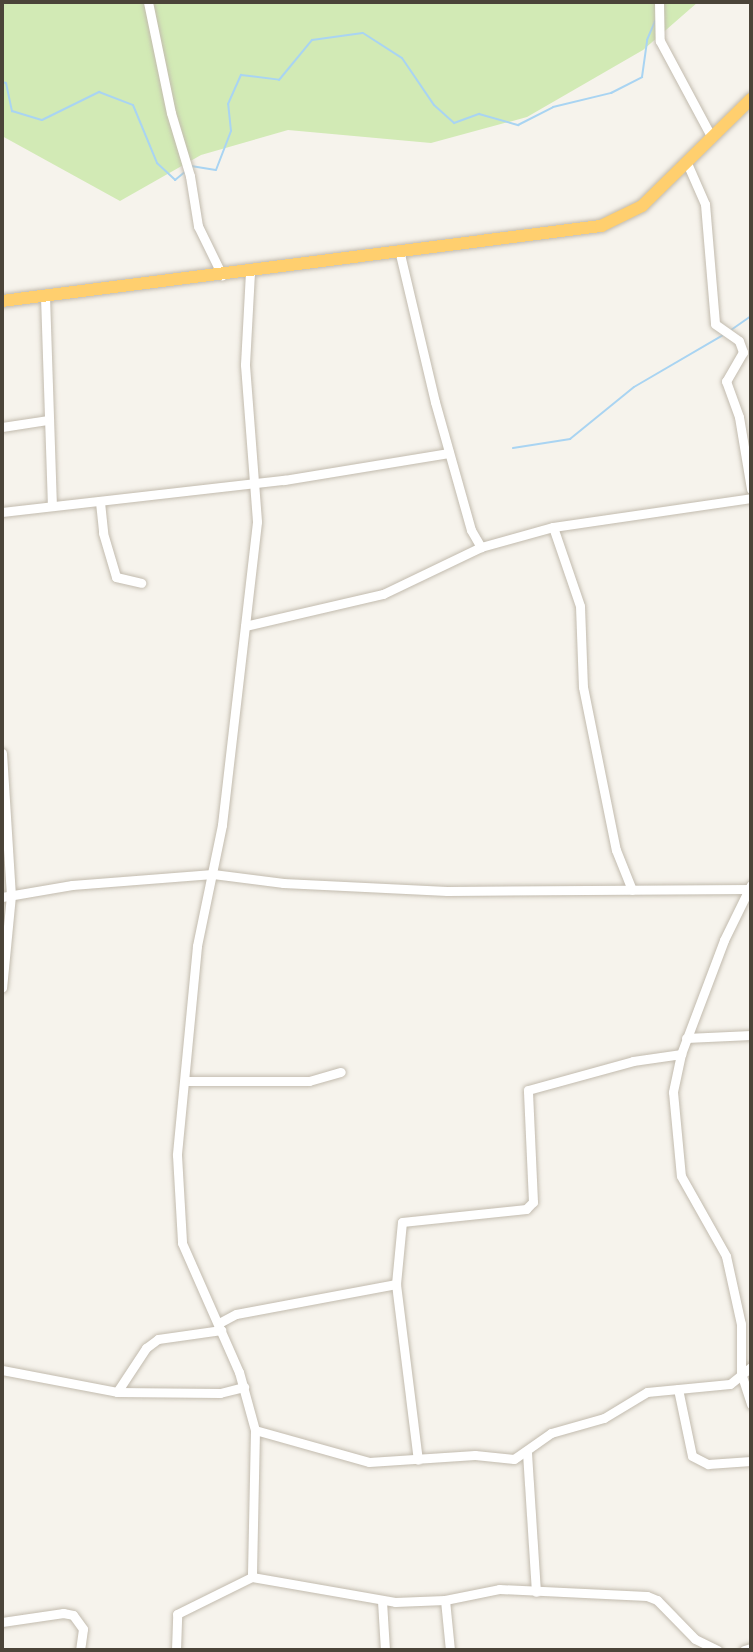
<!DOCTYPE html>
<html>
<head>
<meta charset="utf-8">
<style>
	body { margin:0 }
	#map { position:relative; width:753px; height:1652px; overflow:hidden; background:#f6f3ec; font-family:"Varela Round",sans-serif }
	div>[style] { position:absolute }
	.green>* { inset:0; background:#d2eab5 }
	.stream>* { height:2px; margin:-1px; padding:0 1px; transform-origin:1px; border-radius:1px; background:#a9d4f2 }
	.roads { filter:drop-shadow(0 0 2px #c2bbae) drop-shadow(0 0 2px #c2bbae) }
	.minor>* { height:9px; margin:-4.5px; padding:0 4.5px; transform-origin:4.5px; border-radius:4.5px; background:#fff }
	.highway>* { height:12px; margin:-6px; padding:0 6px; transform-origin:6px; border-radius:6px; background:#ffcf6e }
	span { translate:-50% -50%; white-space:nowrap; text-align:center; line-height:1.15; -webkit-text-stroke:7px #fff; paint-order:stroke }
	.frame { position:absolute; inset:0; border:4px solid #4b4439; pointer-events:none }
</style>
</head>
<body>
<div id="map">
	<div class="green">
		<div style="clip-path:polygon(2px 2px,698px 2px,643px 50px,527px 117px,431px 143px,288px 130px,201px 155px,120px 201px,2px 136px)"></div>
	</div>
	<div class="stream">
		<div style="left:2px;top:82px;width:4px;rotate:14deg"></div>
		<div style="left:6px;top:83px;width:29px;rotate:78deg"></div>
		<div style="left:12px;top:111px;width:31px;rotate:17deg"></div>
		<div style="left:42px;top:120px;width:64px;rotate:-26.2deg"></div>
		<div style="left:99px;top:92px;width:36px;rotate:21deg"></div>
		<div style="left:133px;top:105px;width:63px;rotate:67.5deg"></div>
		<div style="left:157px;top:163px;width:25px;rotate:43deg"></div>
		<div style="left:175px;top:180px;width:13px;rotate:-39deg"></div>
		<div style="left:191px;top:166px;width:25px;rotate:9deg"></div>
		<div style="left:216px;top:170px;width:42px;rotate:-69deg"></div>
		<div style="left:231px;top:131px;width:27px;rotate:-96deg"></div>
		<div style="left:228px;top:104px;width:32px;rotate:-66deg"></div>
		<div style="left:241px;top:75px;width:38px;rotate:7deg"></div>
		<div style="left:279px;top:80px;width:52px;rotate:-50.5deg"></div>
		<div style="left:312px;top:40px;width:51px;rotate:-7.8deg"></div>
		<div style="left:363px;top:33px;width:46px;rotate:32.7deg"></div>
		<div style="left:402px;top:58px;width:57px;rotate:55.8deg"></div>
		<div style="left:434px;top:105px;width:27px;rotate:42deg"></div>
		<div style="left:454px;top:123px;width:27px;rotate:-20deg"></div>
		<div style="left:479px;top:114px;width:41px;rotate:15.8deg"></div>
		<div style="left:518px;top:125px;width:39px;rotate:-27deg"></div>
		<div style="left:553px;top:107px;width:60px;rotate:-13.6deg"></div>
		<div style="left:611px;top:93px;width:35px;rotate:-27deg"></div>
		<div style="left:642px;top:77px;width:37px;rotate:-82deg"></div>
		<div style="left:647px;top:40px;width:21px;rotate:-67deg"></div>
		<div style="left:731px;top:330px;width:24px;rotate:-35deg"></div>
		<div style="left:513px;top:448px;width:58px;rotate:-9deg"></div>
		<div style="left:570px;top:439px;width:82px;rotate:-39.1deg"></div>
		<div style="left:634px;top:387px;width:103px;rotate:-30.3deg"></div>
	</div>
	<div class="roads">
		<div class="minor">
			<div style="left:148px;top:2px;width:113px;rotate:78.3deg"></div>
			<div style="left:171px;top:113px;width:66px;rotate:73.2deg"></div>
			<div style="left:190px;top:176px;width:51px;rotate:80.9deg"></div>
			<div style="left:198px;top:226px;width:55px;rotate:63.9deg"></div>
			<div style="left:659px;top:2px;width:39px;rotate:89deg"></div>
			<div style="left:660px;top:41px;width:110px;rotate:61.8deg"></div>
			<div style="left:687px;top:163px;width:45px;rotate:66.3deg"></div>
			<div style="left:705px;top:204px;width:120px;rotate:85.2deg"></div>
			<div style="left:715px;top:324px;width:29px;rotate:35deg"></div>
			<div style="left:739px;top:341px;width:12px;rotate:70deg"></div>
			<div style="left:743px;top:352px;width:34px;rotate:120deg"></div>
			<div style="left:726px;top:381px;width:38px;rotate:70deg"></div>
			<div style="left:739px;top:417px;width:73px;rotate:80.5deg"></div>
			<div style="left:400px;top:254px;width:152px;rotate:76.7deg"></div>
			<div style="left:435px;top:402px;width:133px;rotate:74.3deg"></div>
			<div style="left:471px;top:530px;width:20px;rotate:60deg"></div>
			<div style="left:250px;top:272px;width:93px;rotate:93.1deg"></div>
			<div style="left:245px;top:365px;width:157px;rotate:85.6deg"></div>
			<div style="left:257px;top:522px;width:305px;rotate:96.6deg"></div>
			<div style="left:222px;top:825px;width:124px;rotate:101.7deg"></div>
			<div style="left:197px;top:946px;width:210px;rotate:95.5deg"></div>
			<div style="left:177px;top:1155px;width:88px;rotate:86.7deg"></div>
			<div style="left:182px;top:1243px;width:141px;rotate:66.2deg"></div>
			<div style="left:239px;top:1372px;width:60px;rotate:74.6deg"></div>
			<div style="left:255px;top:1430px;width:147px;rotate:91.2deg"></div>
			<div style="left:45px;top:296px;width:210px;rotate:88.1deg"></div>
			<div style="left:2px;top:427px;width:47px;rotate:-8.7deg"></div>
			<div style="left:100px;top:502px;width:31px;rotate:84deg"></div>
			<div style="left:103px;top:533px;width:46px;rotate:73.5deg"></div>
			<div style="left:116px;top:577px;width:26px;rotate:13deg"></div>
			<div style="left:2px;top:512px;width:284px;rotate:-6.5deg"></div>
			<div style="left:284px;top:480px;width:167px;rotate:-9.3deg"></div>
			<div style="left:553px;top:527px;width:83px;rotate:71.1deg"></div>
			<div style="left:580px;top:606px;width:81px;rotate:87.9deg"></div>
			<div style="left:583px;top:687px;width:166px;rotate:78.6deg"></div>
			<div style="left:616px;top:850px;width:43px;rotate:68.2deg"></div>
			<div style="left:245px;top:626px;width:142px;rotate:-13.1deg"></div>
			<div style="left:383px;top:594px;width:109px;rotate:-25.6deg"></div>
			<div style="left:481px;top:547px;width:75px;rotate:-15.5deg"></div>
			<div style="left:553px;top:527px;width:200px;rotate:-8.3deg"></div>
			<div style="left:2px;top:753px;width:142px;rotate:86.4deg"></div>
			<div style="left:11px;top:895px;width:93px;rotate:95.5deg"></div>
			<div style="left:2px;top:897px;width:71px;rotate:-9.7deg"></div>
			<div style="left:72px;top:885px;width:141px;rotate:-4.5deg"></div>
			<div style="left:213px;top:874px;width:71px;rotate:7.3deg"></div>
			<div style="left:283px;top:883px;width:164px;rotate:2.8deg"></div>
			<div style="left:447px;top:891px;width:304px;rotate:-0.4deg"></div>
			<div style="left:686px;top:1038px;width:65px;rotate:-2.6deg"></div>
			<div style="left:681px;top:1054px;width:39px;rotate:102deg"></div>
			<div style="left:673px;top:1092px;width:84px;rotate:84.6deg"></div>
			<div style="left:681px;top:1176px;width:92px;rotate:60.6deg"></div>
			<div style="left:726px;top:1256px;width:70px;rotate:77.6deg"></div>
			<div style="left:741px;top:1324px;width:49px;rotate:90deg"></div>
			<div style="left:741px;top:1373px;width:33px;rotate:72deg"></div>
			<div style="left:186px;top:1081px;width:123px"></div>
			<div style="left:309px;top:1081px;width:33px;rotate:-16deg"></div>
			<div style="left:396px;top:1284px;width:177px;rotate:82.9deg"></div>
			<div style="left:219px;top:1323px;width:19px;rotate:-28deg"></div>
			<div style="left:236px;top:1314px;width:163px;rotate:-10.6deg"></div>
			<div style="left:396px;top:1284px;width:62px;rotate:-84.5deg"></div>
			<div style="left:402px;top:1222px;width:125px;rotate:-6deg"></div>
			<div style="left:526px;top:1209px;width:10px;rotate:-45deg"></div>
			<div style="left:533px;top:1202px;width:112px;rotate:-92.6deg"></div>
			<div style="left:528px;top:1090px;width:109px;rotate:-15.4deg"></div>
			<div style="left:633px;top:1061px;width:49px;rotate:-8.3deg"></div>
			<div style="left:681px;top:1054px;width:122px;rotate:-69.3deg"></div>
			<div style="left:724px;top:940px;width:61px;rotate:-63.9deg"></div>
			<div style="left:2px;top:1370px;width:117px;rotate:10.8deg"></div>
			<div style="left:117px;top:1392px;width:103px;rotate:0.6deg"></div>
			<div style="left:220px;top:1393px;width:25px;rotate:-14deg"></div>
			<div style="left:678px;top:1389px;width:68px;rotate:78.2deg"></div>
			<div style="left:692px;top:1456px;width:18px;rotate:27deg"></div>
			<div style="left:708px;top:1464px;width:43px;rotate:-4deg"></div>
			<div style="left:117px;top:1392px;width:53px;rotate:-56.6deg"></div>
			<div style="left:146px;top:1348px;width:15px;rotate:-37deg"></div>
			<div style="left:158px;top:1339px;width:64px;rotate:-8.1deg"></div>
			<div style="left:255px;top:1430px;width:118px;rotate:15.7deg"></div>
			<div style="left:369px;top:1462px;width:106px;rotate:-3.8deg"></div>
			<div style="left:475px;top:1455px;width:39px;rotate:6deg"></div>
			<div style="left:514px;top:1459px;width:45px;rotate:-35.1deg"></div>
			<div style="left:551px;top:1433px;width:55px;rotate:-15.8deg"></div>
			<div style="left:604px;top:1418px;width:50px;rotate:-31.2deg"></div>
			<div style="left:647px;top:1392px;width:83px;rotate:-5.5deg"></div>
			<div style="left:730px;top:1384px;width:27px;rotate:-39deg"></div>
			<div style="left:527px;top:1453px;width:139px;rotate:86.3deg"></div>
			<div style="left:445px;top:1600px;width:50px;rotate:84.3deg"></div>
			<div style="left:382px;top:1601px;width:49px;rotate:86.5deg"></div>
			<div style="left:2px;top:1622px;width:62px;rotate:-8.4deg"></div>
			<div style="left:63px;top:1613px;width:10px;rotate:11deg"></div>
			<div style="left:73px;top:1615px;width:17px;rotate:54deg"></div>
			<div style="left:83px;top:1629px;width:21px;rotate:98deg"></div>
			<div style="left:176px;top:1650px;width:36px;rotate:-88deg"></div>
			<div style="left:177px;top:1614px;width:84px;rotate:-26.3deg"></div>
			<div style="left:252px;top:1577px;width:145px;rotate:9.9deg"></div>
			<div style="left:395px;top:1602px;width:50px;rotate:-2.3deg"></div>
			<div style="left:445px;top:1600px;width:55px;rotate:-11.5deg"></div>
			<div style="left:499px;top:1589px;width:148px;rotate:2.7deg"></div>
			<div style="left:647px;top:1596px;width:11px;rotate:22deg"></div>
			<div style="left:657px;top:1600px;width:54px;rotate:45.7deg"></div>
			<div style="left:695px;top:1639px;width:25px;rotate:26deg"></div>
			<div style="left:744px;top:1650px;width:7px;rotate:-16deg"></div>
		</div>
		<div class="highway">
			<div style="left:2px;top:301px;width:604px;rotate:-7.14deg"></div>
			<div style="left:601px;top:226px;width:46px;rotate:-26deg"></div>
			<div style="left:642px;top:206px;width:153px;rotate:-44.5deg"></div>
		</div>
	</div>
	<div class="frame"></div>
</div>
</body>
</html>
